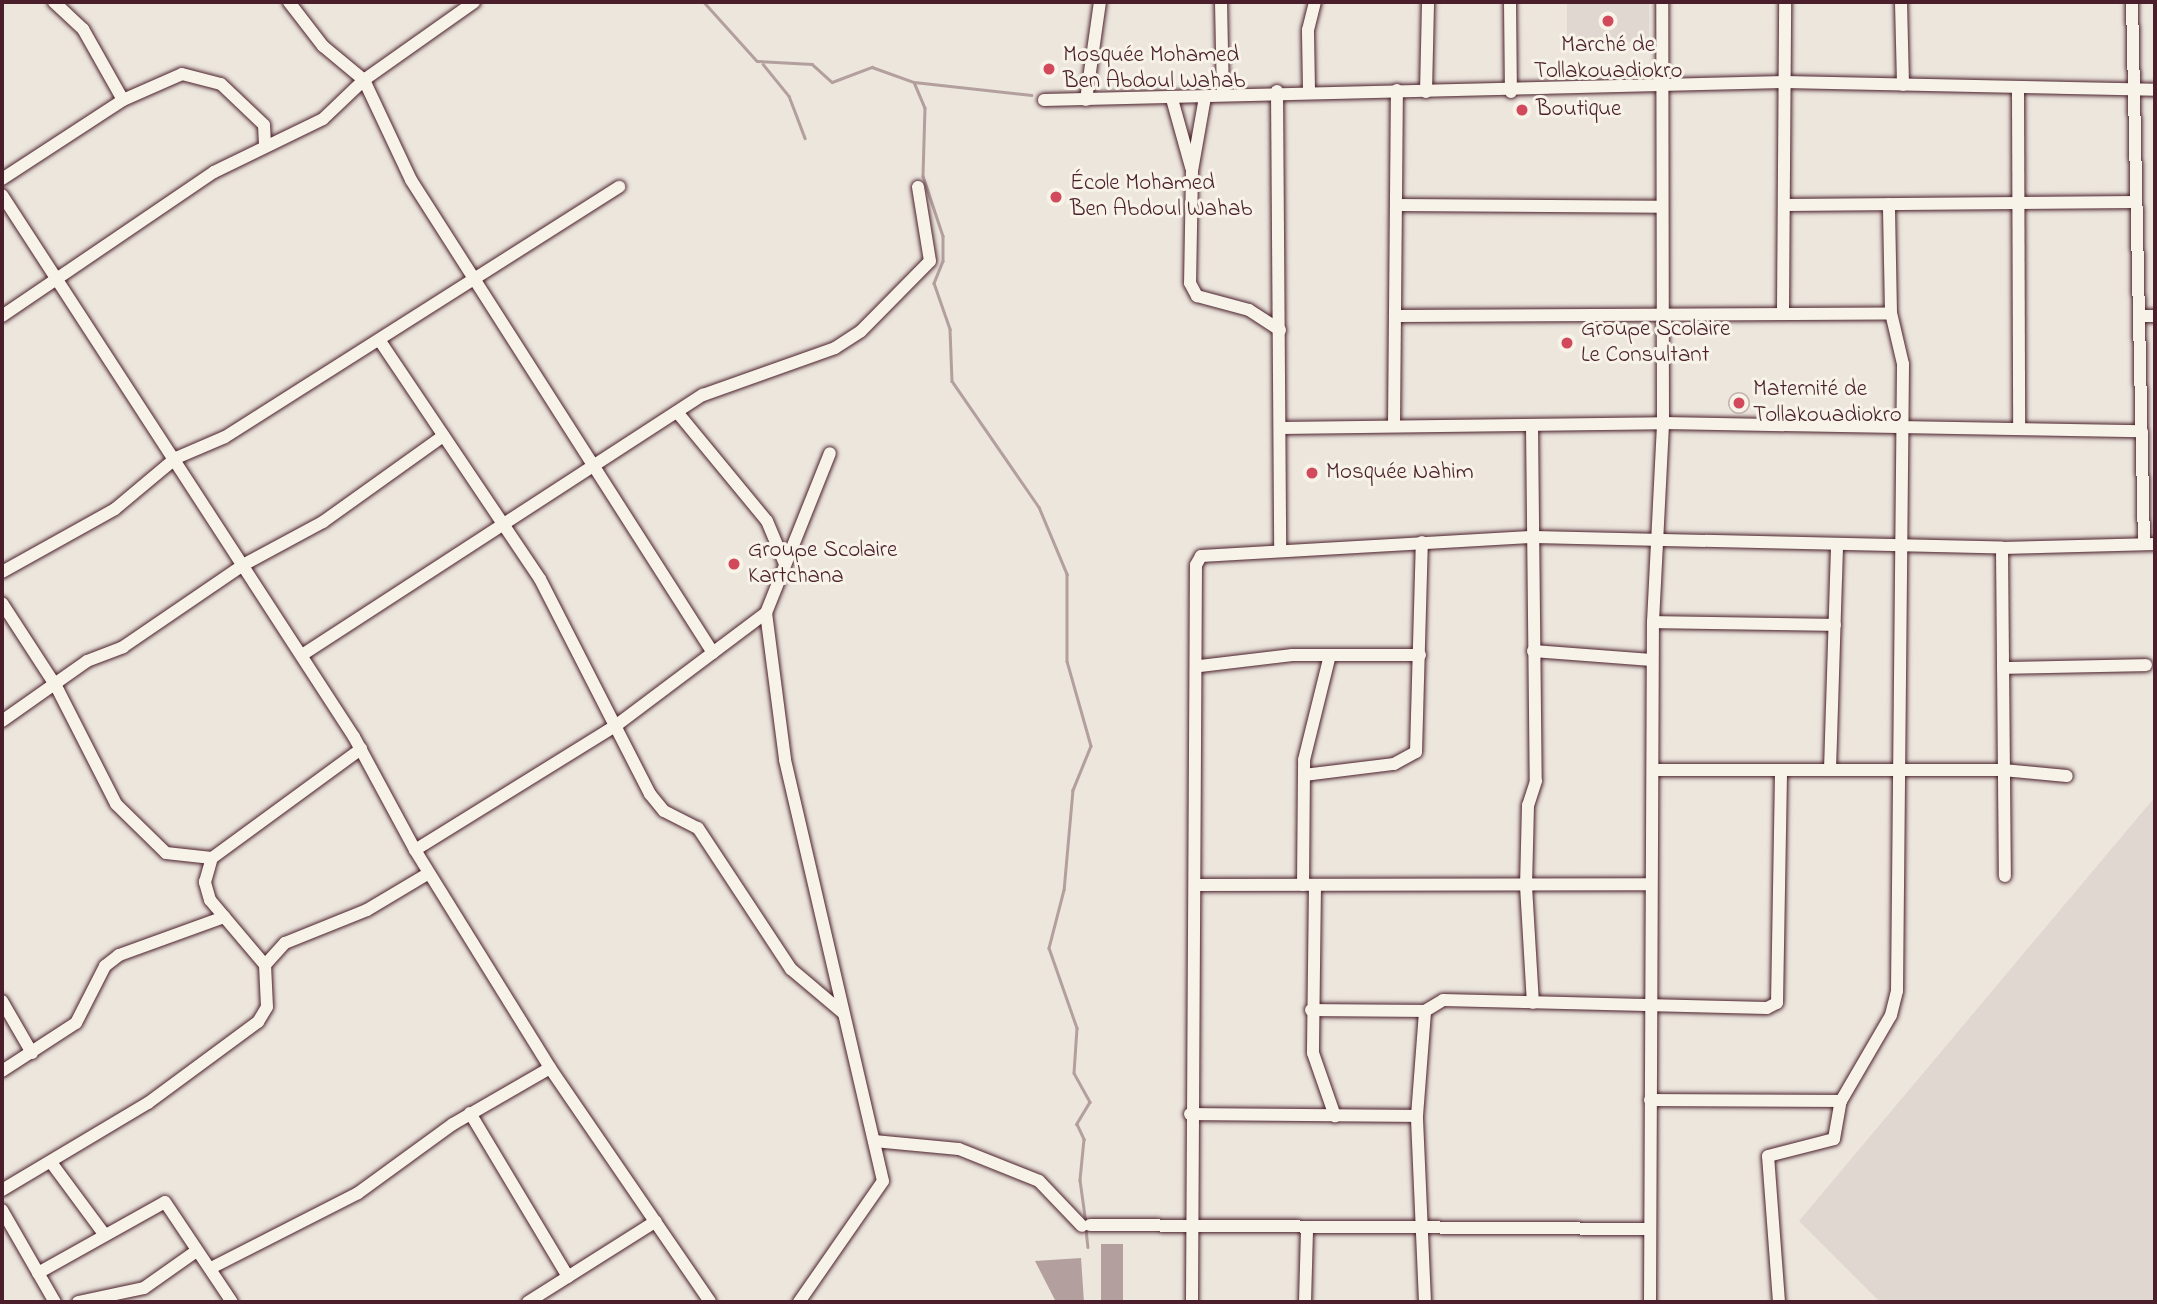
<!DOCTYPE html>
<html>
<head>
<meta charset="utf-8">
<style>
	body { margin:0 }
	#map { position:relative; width:2157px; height:1304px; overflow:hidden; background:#ece6dd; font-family:"Indie Flower",sans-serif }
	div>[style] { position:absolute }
	.built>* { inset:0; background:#e0d7d0; transform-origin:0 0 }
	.water>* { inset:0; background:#b39f9d; transform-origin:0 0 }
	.stream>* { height:2.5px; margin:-1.25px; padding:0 1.25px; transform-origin:1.25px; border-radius:1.25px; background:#b39f9d }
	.building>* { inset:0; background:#c4b5b0 }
	.round { border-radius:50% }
	.roads { filter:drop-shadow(0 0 2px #4a1f2b) drop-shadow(0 0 2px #4a1f2b) }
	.minor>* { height:12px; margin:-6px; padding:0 6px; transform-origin:6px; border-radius:6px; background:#f7f3e8 }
	.dots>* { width:19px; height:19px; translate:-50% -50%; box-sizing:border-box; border:4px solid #f7f3e8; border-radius:50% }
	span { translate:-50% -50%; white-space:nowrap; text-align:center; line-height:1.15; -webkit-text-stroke:6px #f7f3e8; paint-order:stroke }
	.poi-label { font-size:23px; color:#4a1f2b }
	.left { translate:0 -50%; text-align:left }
	.frame { position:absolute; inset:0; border:4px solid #4a1f2b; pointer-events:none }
</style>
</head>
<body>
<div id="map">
	<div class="built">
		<div style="left:1567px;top:2px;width:82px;height:40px"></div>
		<div style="clip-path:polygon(2155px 797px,2155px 1302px,1880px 1302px,1799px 1221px)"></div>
	</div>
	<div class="water">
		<div style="left:1101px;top:1244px;width:22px;height:58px"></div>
		<div style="clip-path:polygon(1081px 1258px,1084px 1302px,1056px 1302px,1035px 1261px)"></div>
	</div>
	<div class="stream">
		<div style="left:704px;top:2px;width:79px;rotate:48.1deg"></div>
		<div style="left:757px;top:61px;width:55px;rotate:3.1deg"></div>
		<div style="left:812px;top:64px;width:27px;rotate:42deg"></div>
		<div style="left:832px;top:82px;width:43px;rotate:-20.6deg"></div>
		<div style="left:872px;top:67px;width:45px;rotate:19.7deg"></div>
		<div style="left:914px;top:82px;width:28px;rotate:67deg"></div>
		<div style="left:925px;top:108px;width:68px;rotate:91.7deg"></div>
		<div style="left:923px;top:176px;width:63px;rotate:71.6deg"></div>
		<div style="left:943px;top:236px;width:25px;rotate:90deg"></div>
		<div style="left:943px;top:261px;width:24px;rotate:112deg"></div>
		<div style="left:934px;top:283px;width:49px;rotate:70.8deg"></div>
		<div style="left:950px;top:329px;width:52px;rotate:87.8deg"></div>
		<div style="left:952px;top:381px;width:153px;rotate:55.4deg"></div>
		<div style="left:1039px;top:507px;width:73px;rotate:67.3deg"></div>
		<div style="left:1067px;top:574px;width:87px;rotate:90deg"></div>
		<div style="left:1067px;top:661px;width:88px;rotate:74.2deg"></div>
		<div style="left:1091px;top:746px;width:48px;rotate:112.2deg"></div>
		<div style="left:1073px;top:790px;width:100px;rotate:95.1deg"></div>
		<div style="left:1064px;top:890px;width:60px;rotate:104.5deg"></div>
		<div style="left:1049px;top:948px;width:85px;rotate:70.7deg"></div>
		<div style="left:1077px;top:1028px;width:45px;rotate:93.8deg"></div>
		<div style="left:1074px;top:1073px;width:33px;rotate:61deg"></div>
		<div style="left:1090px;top:1102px;width:26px;rotate:121deg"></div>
		<div style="left:1077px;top:1124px;width:17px;rotate:65deg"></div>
		<div style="left:1084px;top:1139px;width:41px;rotate:95.6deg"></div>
		<div style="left:1080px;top:1180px;width:43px;rotate:82.1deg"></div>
		<div style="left:763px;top:64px;width:41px;rotate:50.9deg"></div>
		<div style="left:789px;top:96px;width:45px;rotate:69.1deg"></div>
		<div style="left:914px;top:82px;width:118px;rotate:6.3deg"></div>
		<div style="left:1086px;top:1229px;width:18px;rotate:84deg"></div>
	</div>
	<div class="building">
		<div class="round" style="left:1728px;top:392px;width:22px;height:22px"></div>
	</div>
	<div class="roads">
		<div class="minor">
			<div style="left:54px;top:2px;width:40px;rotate:43deg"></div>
			<div style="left:83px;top:29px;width:81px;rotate:60.6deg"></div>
			<div style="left:289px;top:2px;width:56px;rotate:52.3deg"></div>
			<div style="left:323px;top:46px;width:53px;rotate:39.7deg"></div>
			<div style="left:364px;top:80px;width:110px;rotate:64.8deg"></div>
			<div style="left:411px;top:180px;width:561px;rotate:57.44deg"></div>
			<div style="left:1221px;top:2px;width:92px;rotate:88.8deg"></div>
			<div style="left:1510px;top:2px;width:90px;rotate:89.4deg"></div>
			<div style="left:1901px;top:2px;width:83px;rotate:88.6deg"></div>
			<div style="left:2132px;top:2px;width:542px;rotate:88.73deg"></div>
			<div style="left:1309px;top:90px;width:60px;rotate:-91deg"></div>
			<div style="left:1308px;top:30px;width:29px;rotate:-76deg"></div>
			<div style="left:1277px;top:91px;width:458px;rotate:89.6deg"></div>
			<div style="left:2018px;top:91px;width:337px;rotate:89.8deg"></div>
			<div style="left:1426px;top:92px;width:90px;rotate:-88.7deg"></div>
			<div style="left:1205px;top:97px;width:75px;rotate:100deg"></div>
			<div style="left:1192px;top:171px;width:112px;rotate:91deg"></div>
			<div style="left:1190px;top:283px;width:15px;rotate:62deg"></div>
			<div style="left:1197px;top:296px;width:54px;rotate:15.1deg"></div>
			<div style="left:1249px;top:310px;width:37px;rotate:33deg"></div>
			<div style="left:1172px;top:99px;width:71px;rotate:74.4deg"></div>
			<div style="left:1044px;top:100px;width:740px;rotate:-1.39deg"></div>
			<div style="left:1784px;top:82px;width:371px;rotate:1.2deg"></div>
			<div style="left:1086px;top:100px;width:99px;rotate:-81.9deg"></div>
			<div style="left:2px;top:179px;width:145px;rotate:-33.1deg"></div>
			<div style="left:123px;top:100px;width:64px;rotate:-23.8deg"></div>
			<div style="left:182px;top:74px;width:40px;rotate:14.4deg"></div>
			<div style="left:221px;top:84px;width:59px;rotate:43.6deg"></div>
			<div style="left:264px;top:125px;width:19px;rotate:87deg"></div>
			<div style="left:2px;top:195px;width:646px;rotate:57deg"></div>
			<div style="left:354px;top:737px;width:128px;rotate:61.6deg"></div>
			<div style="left:415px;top:850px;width:256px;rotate:58.2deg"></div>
			<div style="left:550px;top:1068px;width:283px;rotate:55.6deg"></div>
			<div style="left:1397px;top:205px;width:265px;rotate:0.4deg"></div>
			<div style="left:1785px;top:205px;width:351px;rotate:-0.5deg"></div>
			<div style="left:1783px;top:311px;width:309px;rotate:-89.6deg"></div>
			<div style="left:2px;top:316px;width:256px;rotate:-34.2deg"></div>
			<div style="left:214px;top:172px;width:121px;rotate:-25.9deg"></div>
			<div style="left:323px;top:119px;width:57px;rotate:-43.6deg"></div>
			<div style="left:364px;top:80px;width:135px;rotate:-35.3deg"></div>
			<div style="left:1398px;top:316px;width:493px;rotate:-0.3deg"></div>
			<div style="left:2139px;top:316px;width:16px"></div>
			<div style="left:380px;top:341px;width:287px;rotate:56.1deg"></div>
			<div style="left:540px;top:579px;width:242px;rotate:62.9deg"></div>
			<div style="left:650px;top:794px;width:22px;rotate:51deg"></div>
			<div style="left:664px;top:811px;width:38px;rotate:27deg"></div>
			<div style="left:698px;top:828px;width:169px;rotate:56.6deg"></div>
			<div style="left:791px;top:969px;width:68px;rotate:40.2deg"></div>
			<div style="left:677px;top:412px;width:141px;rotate:50.5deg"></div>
			<div style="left:767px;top:521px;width:47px;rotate:67.3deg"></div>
			<div style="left:1532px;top:425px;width:356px;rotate:89.4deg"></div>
			<div style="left:1536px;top:781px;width:25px;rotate:108deg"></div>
			<div style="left:1528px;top:805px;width:81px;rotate:91.4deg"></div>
			<div style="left:1526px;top:886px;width:117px;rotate:86.6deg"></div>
			<div style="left:1394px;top:426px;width:336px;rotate:-89.5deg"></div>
			<div style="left:1280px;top:428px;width:383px;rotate:-0.7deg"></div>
			<div style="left:1663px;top:423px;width:479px;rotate:1deg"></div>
			<div style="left:2002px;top:548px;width:328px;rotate:89.5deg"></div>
			<div style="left:2px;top:572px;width:129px;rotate:-29.1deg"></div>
			<div style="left:115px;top:509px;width:80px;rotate:-39.9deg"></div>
			<div style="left:176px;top:458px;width:53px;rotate:-23.2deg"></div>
			<div style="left:225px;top:437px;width:467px;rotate:-32.4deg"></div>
			<div style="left:2px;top:603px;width:99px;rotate:57deg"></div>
			<div style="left:56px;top:686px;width:132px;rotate:63deg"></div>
			<div style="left:116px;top:804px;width:70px;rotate:44.4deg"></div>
			<div style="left:166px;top:853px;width:46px;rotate:6.2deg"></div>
			<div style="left:1653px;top:622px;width:182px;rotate:0.9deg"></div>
			<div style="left:1533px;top:651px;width:119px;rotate:4.3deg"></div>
			<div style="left:302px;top:655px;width:478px;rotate:-33deg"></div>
			<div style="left:703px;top:395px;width:140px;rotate:-19.6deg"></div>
			<div style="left:835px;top:348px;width:31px;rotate:-33deg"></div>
			<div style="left:861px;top:331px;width:98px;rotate:-45.4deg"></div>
			<div style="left:930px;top:261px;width:75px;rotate:-99.2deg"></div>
			<div style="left:1200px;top:666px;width:93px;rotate:-6.8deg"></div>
			<div style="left:1292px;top:655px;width:128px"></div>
			<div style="left:2003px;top:668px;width:143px;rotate:-1.2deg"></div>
			<div style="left:2px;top:721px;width:104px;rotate:-35.2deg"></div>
			<div style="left:87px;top:661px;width:39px;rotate:-21deg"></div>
			<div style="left:123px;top:647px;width:145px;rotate:-34.3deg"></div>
			<div style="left:243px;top:565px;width:91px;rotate:-28.3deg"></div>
			<div style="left:323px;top:522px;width:148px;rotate:-35.6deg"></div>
			<div style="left:1655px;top:770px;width:348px"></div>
			<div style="left:2003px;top:770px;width:64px;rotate:5.4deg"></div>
			<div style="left:1830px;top:770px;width:225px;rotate:-88.2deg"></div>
			<div style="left:1304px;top:775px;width:91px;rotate:-7deg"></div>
			<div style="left:1394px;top:764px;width:25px;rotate:-29deg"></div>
			<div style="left:1416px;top:752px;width:210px;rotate:-88.4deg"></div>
			<div style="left:415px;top:850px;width:239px;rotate:-31.8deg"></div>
			<div style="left:618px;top:724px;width:185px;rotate:-36.9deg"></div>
			<div style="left:1195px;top:885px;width:456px;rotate:-0.1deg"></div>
			<div style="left:1303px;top:885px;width:125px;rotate:-89.5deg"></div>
			<div style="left:1304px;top:760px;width:108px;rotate:-76.1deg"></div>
			<div style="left:1315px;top:885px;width:168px;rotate:90.7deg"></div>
			<div style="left:1313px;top:1053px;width:67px;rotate:70.8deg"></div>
			<div style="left:265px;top:965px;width:85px;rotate:-130.2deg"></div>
			<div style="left:210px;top:900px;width:19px;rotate:-106deg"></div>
			<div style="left:205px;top:882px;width:25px;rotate:-74deg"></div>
			<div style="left:212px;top:858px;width:185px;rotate:-36.2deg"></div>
			<div style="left:2px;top:1001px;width:60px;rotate:60deg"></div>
			<div style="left:1311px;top:1010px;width:114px;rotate:0.5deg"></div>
			<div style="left:2px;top:1071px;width:88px;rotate:-33deg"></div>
			<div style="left:76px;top:1023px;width:64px;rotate:-63deg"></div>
			<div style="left:105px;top:966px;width:18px;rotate:-38deg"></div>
			<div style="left:119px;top:955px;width:112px;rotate:-19.9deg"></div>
			<div style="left:1650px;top:1100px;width:191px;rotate:0.3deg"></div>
			<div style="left:470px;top:1113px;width:191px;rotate:59.1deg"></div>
			<div style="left:1190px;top:1114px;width:227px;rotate:0.5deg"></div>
			<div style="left:874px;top:1141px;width:85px;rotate:5.4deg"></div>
			<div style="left:959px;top:1149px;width:86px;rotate:21.8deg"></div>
			<div style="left:1039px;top:1181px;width:62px;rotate:46.3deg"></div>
			<div style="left:53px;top:1165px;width:86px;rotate:53.5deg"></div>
			<div style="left:2px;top:1190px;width:170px;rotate:-30.8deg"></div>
			<div style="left:148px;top:1103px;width:137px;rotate:-36.4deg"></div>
			<div style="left:258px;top:1022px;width:17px;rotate:-59deg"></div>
			<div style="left:267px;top:1007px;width:42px;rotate:-92.7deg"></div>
			<div style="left:265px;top:965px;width:30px;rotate:-48deg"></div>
			<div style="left:285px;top:943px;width:88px;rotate:-21.9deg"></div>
			<div style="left:367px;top:910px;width:72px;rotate:-30.8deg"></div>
			<div style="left:2px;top:1210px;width:106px;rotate:60.1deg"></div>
			<div style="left:1090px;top:1225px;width:560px;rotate:0.41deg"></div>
			<div style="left:211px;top:1268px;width:165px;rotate:-27deg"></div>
			<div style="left:358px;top:1193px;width:117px;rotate:-36deg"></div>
			<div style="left:453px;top:1124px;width:112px;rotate:-30deg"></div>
			<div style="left:38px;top:1273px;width:145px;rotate:-29.2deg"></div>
			<div style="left:165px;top:1202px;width:120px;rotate:56.2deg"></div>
			<div style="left:78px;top:1302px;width:67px;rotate:-12deg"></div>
			<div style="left:144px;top:1288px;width:62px;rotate:-35.2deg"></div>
			<div style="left:528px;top:1302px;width:151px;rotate:-32.3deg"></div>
			<div style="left:799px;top:1302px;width:147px;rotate:-55.2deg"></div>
			<div style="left:883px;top:1181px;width:433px;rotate:-103.1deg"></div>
			<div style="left:785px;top:759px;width:147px;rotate:-97.4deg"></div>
			<div style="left:766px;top:613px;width:172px;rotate:-68.2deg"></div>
			<div style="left:1192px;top:1302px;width:737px;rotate:-89.69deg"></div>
			<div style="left:1196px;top:565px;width:10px;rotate:-61deg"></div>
			<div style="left:1201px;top:556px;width:334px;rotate:-3.3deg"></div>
			<div style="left:1534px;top:537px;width:468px;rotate:1.3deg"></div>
			<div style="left:2002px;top:548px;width:153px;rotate:-1.5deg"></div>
			<div style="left:1305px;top:1302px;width:73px;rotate:-88.4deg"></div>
			<div style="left:1425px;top:1302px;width:186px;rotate:-92.5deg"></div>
			<div style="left:1417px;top:1116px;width:105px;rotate:-85.6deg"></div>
			<div style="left:1425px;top:1011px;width:21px;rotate:-31deg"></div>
			<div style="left:1443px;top:1000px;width:324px;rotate:1.4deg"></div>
			<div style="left:1767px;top:1008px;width:11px;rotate:-27deg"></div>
			<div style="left:1777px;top:1003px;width:231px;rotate:-89deg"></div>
			<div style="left:1650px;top:1302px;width:680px;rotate:-89.75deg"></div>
			<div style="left:1653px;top:622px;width:199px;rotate:-87.1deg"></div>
			<div style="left:1663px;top:423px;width:421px;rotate:-90.1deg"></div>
			<div style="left:1779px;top:1302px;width:146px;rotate:-94.3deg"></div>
			<div style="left:1768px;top:1156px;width:68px;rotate:-14.4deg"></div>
			<div style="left:1834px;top:1139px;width:39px;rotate:-80deg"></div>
			<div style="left:1841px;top:1101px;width:99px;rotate:-59.8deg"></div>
			<div style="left:1891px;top:1015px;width:25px;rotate:-76deg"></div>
			<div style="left:1897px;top:991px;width:627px;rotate:-89.45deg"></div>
			<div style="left:1903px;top:364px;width:52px;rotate:-103.2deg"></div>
			<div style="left:1891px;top:313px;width:109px;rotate:-91.1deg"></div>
		</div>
	</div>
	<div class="dots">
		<div style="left:1608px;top:21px;background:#d1495b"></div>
		<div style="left:1049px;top:69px;background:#d1495b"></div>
		<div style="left:1522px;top:110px;background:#d1495b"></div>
		<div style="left:1056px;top:197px;background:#d1495b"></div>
		<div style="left:1567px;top:343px;background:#d1495b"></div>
		<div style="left:1739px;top:403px;background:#d1495b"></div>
		<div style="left:1312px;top:473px;background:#d1495b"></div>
		<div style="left:734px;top:564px;background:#d1495b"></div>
	</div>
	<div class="poi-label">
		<span style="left:1608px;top:59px">Marché de<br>Tollakouadiokro</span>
		<span class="left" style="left:1063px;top:69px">Mosquée Mohamed<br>Ben Abdoul Wahab</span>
		<span class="left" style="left:1536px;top:110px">Boutique</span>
		<span class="left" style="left:1070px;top:197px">École Mohamed<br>Ben Abdoul Wahab</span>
		<span class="left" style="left:1581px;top:343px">Groupe Scolaire<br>Le Consultant</span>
		<span class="left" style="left:1753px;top:403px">Maternité de<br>Tollakouadiokro</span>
		<span class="left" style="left:1326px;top:473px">Mosquée Nahim</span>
		<span class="left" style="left:748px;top:564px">Groupe Scolaire<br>Kartchana</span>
	</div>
	<div class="frame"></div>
</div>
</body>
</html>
